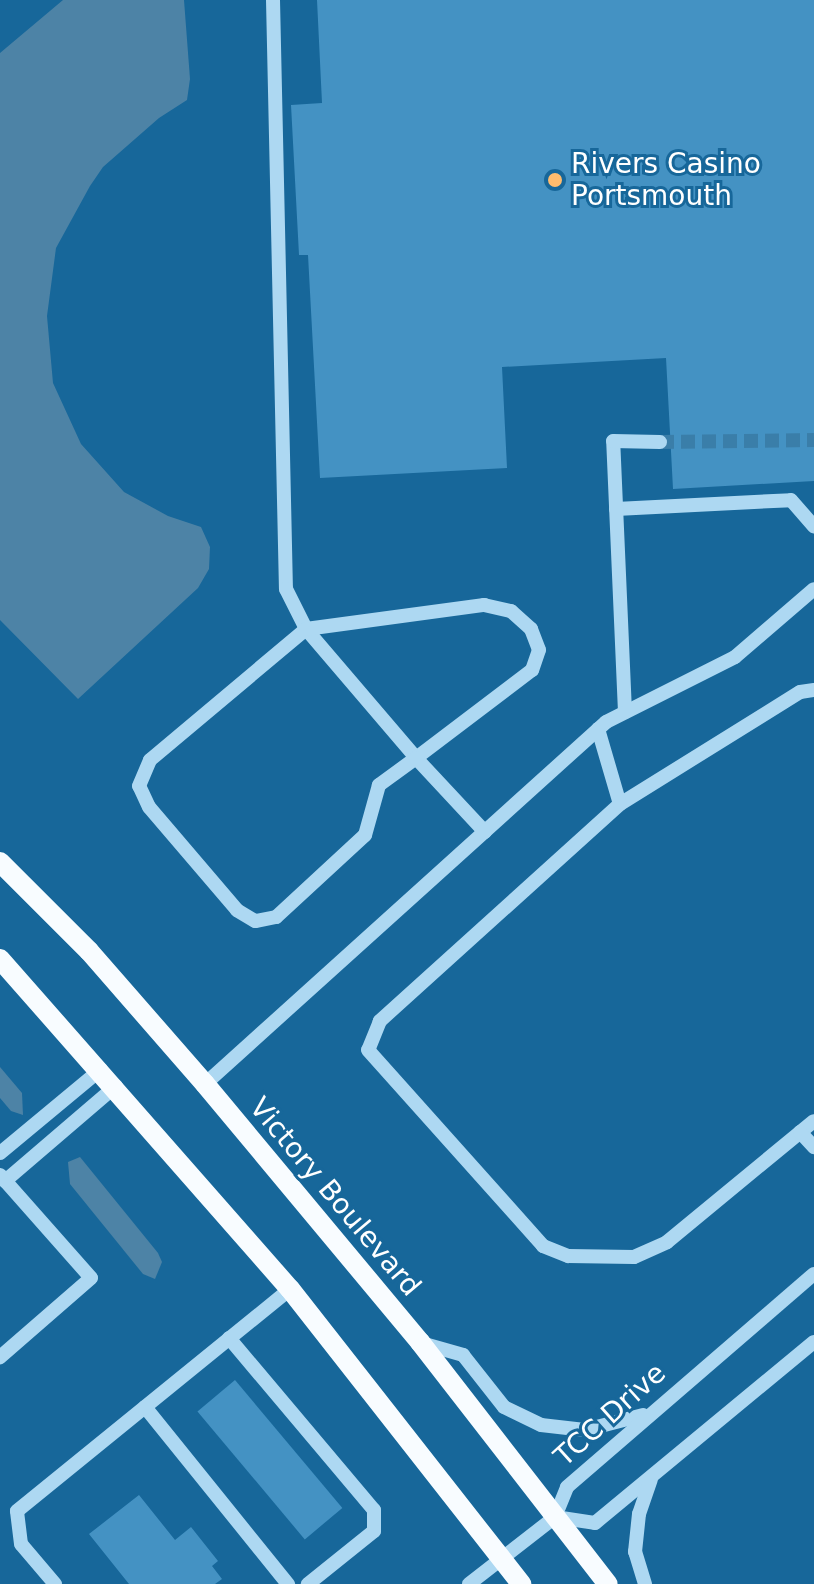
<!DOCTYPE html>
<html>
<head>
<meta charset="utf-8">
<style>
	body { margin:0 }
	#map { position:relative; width:814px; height:1584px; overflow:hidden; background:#17679a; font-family:"DejaVu Sans",sans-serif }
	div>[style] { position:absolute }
	.water>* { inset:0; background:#4d83a6 }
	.building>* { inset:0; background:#4492c3; transform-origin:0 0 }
	.minor-tunnel>* { height:14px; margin-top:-7px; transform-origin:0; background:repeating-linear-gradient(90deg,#3a7ea9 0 14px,transparent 0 21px) }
	.minor>* { height:14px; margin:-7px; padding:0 7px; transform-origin:7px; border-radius:7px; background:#add8f2 }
	.major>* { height:20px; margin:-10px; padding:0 10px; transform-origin:10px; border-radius:10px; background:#f8fcff }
	.dots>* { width:22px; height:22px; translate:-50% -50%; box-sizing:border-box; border:4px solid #17679a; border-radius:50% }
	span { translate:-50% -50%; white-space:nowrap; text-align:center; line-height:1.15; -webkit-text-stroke:6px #17679a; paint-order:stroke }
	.poi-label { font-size:28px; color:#fff }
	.left { translate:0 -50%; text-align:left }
	.street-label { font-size:28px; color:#fff }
</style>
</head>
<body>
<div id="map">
	<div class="water">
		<div style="clip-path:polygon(63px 0,184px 0,190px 79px,187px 100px,159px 118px,103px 167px,90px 186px,56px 248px,47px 316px,53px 383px,81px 444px,124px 492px,168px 516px,201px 527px,210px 547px,209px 569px,198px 588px,78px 699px,0 620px,0 53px)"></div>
		<div style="clip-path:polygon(0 1067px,22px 1093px,23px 1115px,11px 1111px,0 1098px)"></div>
		<div style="clip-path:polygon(80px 1157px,158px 1253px,162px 1262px,155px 1279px,143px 1274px,70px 1184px,68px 1162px)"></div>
	</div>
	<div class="building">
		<div style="clip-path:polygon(317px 0,814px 0,814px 481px,673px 489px,666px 358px,502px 367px,507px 468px,320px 478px,308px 255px,299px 255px,291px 105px,322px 103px)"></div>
		<div style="left:235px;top:1380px;width:167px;height:49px;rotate:50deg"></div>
		<div style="clip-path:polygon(139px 1495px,175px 1540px,191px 1527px,218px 1561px,212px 1566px,222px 1579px,215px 1584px,129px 1584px,89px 1534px)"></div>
	</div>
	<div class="minor-tunnel">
		<div style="left:660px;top:442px;width:154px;rotate:-0.7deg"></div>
	</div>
	<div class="minor">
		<div style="left:273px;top:0;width:589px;rotate:88.74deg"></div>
		<div style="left:286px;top:589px;width:45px;rotate:63.4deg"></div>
		<div style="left:306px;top:629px;width:170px;rotate:49.5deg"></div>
		<div style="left:416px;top:758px;width:46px;rotate:143.9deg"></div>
		<div style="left:379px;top:785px;width:52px;rotate:105.6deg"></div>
		<div style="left:365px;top:835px;width:121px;rotate:137.3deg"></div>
		<div style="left:276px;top:917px;width:21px;rotate:169deg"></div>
		<div style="left:255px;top:921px;width:21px;rotate:-149deg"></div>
		<div style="left:237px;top:910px;width:135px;rotate:-130.5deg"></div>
		<div style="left:149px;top:807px;width:23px;rotate:-115deg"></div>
		<div style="left:139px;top:786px;width:28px;rotate:-67deg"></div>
		<div style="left:150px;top:760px;width:204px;rotate:-40deg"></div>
		<div style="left:306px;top:629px;width:180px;rotate:-7.7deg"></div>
		<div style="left:484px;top:605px;width:28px;rotate:13deg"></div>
		<div style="left:511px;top:611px;width:27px;rotate:42deg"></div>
		<div style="left:531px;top:629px;width:22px;rotate:69deg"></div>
		<div style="left:539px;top:650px;width:21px;rotate:109deg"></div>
		<div style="left:532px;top:670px;width:146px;rotate:142.8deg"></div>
		<div style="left:416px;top:758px;width:101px;rotate:47deg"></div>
		<div style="left:616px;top:509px;width:175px;rotate:-2.9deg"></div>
		<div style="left:791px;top:500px;width:35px;rotate:49deg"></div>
		<div style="left:814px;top:690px;width:14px;rotate:172deg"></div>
		<div style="left:800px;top:692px;width:212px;rotate:148.1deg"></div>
		<div style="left:620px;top:804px;width:324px;rotate:137.9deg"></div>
		<div style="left:380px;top:1021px;width:31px;rotate:112deg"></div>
		<div style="left:368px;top:1050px;width:263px;rotate:48.2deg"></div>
		<div style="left:543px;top:1246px;width:27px;rotate:22deg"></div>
		<div style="left:568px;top:1256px;width:66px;rotate:0.9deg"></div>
		<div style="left:634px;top:1257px;width:36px;rotate:-24deg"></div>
		<div style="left:667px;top:1242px;width:190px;rotate:-39.5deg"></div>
		<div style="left:625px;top:712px;width:271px;rotate:-92.5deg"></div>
		<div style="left:613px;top:441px;width:47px;rotate:1.2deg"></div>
		<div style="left:598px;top:729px;width:78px;rotate:73.7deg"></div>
		<div style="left:205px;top:1084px;width:540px;rotate:-42.07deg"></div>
		<div style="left:606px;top:722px;width:144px;rotate:-26.7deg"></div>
		<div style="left:735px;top:657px;width:104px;rotate:-40.7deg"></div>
		<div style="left:800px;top:1132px;width:21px;rotate:47deg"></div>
		<div style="left:0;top:1153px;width:131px;rotate:-39.7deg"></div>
		<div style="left:0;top:1175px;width:137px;rotate:48.5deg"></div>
		<div style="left:91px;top:1278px;width:121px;rotate:139deg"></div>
		<div style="left:5px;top:1181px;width:146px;rotate:-40.6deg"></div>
		<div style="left:229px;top:1338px;width:225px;rotate:49.9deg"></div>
		<div style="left:374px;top:1510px;width:21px;rotate:90deg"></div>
		<div style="left:374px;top:1531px;width:85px;rotate:141.2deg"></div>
		<div style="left:421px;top:1343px;width:44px;rotate:15.9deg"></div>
		<div style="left:463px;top:1355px;width:66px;rotate:51.7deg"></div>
		<div style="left:504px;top:1407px;width:41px;rotate:25.9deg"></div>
		<div style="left:541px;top:1425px;width:44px;rotate:6.5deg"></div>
		<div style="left:585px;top:1430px;width:60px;rotate:-14.5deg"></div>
		<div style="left:145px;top:1407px;width:228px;rotate:51.1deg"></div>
		<div style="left:555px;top:1517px;width:40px;rotate:8.5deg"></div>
		<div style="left:595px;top:1523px;width:284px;rotate:-39.6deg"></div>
		<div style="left:55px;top:1584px;width:52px;rotate:-130.4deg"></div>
		<div style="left:21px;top:1544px;width:33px;rotate:-97deg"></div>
		<div style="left:17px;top:1511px;width:352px;rotate:-39.1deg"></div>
		<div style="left:469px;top:1584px;width:109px;rotate:-37.9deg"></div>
		<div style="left:555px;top:1517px;width:32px;rotate:-68deg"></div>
		<div style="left:567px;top:1487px;width:326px;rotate:-40.8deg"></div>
		<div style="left:645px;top:1584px;width:34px;rotate:-107deg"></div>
		<div style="left:635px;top:1552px;width:38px;rotate:-84deg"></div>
		<div style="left:639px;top:1514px;width:36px;rotate:-71deg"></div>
	</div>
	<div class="major">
		<div style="left:0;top:862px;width:126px;rotate:45deg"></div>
		<div style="left:89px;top:951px;width:176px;rotate:48.9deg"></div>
		<div style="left:205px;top:1084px;width:336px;rotate:50.2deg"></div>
		<div style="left:420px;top:1342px;width:306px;rotate:52.2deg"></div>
		<div style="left:0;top:959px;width:439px;rotate:48.7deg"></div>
		<div style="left:290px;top:1289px;width:375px;rotate:51.9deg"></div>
	</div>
	<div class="dots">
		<div style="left:555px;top:180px;background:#ffbc6e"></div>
	</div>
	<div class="poi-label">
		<span class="left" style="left:571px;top:180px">Rivers Casino<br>Portsmouth</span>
	</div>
	<div class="street-label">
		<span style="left:335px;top:1197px;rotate:50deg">Victory Boulevard</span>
		<span style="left:610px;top:1415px;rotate:-42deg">TCC Drive</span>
	</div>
</div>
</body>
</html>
